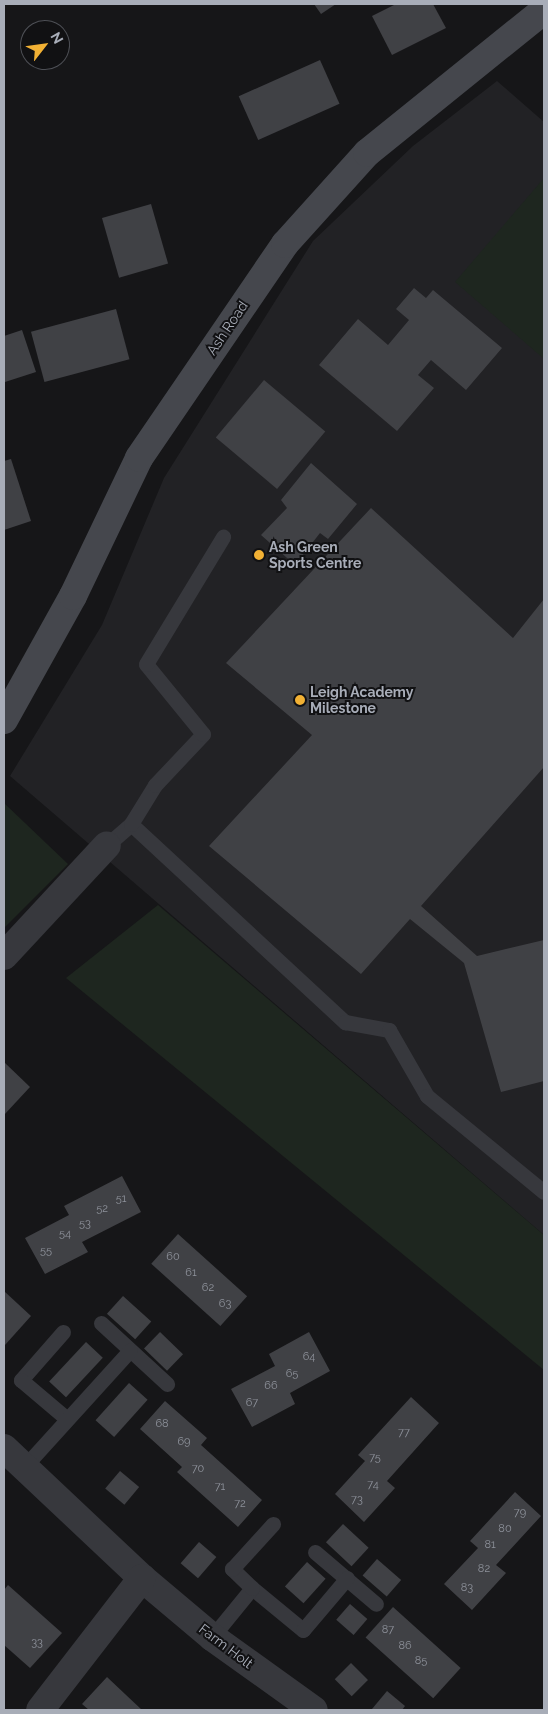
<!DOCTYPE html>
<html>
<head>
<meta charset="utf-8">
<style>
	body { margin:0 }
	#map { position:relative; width:548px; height:1714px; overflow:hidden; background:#161618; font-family:Raleway,sans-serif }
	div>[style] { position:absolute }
	.built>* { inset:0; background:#222225 }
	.green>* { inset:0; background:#1e261f }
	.building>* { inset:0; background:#404145; transform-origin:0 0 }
	.lane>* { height:15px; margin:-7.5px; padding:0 7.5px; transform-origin:7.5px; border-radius:7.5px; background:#37383d }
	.street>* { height:28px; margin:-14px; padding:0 14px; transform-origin:14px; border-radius:14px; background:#37383d }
	.secondary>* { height:28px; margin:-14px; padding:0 14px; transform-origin:14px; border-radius:14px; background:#45474d }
	.dots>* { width:14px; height:14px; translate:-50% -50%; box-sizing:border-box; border:2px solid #111113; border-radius:50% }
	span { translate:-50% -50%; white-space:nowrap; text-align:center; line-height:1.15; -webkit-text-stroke:4px #111113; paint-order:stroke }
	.number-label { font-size:11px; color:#8e929b }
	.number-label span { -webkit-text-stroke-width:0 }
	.street-label { font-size:14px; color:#a8adb8 }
	.poi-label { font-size:14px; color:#a8adb8; font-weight:700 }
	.left { translate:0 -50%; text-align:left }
	.frame { position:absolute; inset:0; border:5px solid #a8adb8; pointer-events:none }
	.north { position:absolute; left:20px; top:20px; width:50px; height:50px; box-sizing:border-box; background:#111113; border:1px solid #4d4f55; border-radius:50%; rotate:60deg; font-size:14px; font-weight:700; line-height:20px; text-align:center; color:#a8adb8 }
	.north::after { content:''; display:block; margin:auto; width:18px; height:22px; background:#f2b134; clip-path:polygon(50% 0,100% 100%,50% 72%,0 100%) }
</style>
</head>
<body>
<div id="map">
	<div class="built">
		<div style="clip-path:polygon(497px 81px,544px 122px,544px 1235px,10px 776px,102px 625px,164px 478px,313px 241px,413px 146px)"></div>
	</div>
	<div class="green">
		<div style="clip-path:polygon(544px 178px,544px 359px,455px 282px)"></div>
		<div style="clip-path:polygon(4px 803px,68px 864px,4px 928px)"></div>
		<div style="clip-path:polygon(158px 905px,544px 1235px,544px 1370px,66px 978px)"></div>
	</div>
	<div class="building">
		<div style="clip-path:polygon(314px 4px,336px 4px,321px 14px)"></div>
		<div style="clip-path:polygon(396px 4px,433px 4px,446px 28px,392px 55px,372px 16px)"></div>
		<div style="left:320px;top:60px;width:48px;height:89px;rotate:66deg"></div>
		<div style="left:151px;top:204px;width:62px;height:51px;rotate:74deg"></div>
		<div style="clip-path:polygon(414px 288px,426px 298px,433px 290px,502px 348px,466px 390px,431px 360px,418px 375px,434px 388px,397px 431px,319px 365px,358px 319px,388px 345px,409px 320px,396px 309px)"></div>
		<div style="left:116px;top:309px;width:52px;height:88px;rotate:75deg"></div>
		<div style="clip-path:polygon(22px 330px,36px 372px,5px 382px,4px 336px)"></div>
		<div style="left:264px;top:380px;width:80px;height:75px;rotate:40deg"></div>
		<div style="clip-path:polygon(11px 459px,31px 521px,4px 530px,4px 461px)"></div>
		<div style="clip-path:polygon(311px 463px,357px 504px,328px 539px,320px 533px,295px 565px,261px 535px,287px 508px,281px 500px)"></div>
		<div style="clip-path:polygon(371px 508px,513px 638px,544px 599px,544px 767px,421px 906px,477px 956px,544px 940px,544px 1081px,501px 1092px,464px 963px,410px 919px,361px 974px,209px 846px,312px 735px,226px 663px)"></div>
		<div style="clip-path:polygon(4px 1062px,30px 1087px,4px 1115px)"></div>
		<div style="clip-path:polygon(122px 1176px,141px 1212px,82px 1242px,88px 1252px,45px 1274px,25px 1238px,69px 1215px,64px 1206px)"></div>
		<div style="left:178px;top:1234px;width:93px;height:40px;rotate:42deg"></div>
		<div style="clip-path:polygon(4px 1291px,31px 1316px,5px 1345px,4px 1344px)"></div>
		<div style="left:123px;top:1296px;width:38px;height:24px;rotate:42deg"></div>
		<div style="left:160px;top:1332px;width:32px;height:23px;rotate:44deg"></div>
		<div style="clip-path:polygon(309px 1332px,330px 1371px,290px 1393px,295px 1404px,252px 1427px,231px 1389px,275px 1366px,269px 1354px)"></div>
		<div style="left:86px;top:1342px;width:23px;height:54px;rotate:43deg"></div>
		<div style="left:129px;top:1383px;width:25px;height:50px;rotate:42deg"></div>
		<div style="clip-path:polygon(411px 1397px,439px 1423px,387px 1481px,395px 1488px,364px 1522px,335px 1494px,365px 1461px,358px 1455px)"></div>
		<div style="clip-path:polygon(165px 1401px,207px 1438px,201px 1445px,262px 1500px,238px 1527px,177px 1472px,182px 1467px,140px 1429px)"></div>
		<div style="left:120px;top:1471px;width:25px;height:23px;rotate:40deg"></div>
		<div style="clip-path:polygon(515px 1492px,541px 1516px,496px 1565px,506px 1573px,472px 1610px,444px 1584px,478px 1548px,470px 1541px)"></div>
		<div style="left:343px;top:1524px;width:35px;height:25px;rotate:43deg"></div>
		<div style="left:199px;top:1542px;width:23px;height:28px;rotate:41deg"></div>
		<div style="left:377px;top:1559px;width:32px;height:22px;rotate:41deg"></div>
		<div style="left:307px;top:1562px;width:25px;height:33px;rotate:42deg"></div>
		<div style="clip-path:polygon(8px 1585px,62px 1633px,30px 1668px,4px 1645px,4px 1590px)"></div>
		<div style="left:350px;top:1604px;width:23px;height:21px;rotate:41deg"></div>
		<div style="left:393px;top:1607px;width:91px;height:41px;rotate:42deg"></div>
		<div style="left:351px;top:1663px;width:24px;height:23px;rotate:45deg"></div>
		<div style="clip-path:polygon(107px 1677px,125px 1694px,142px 1710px,89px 1710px,82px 1704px)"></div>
		<div style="clip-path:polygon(387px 1691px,405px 1706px,402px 1710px,372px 1709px)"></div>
	</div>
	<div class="lane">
		<div style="left:131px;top:824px;width:292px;rotate:42.8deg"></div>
		<div style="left:345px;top:1022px;width:45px;rotate:10.3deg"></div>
		<div style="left:389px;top:1030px;width:76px;rotate:60.1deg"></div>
		<div style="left:427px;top:1096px;width:151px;rotate:39.4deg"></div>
		<div style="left:107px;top:845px;width:32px;rotate:-41deg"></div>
		<div style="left:131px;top:824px;width:46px;rotate:-58.4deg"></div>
		<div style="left:155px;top:785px;width:70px;rotate:-46.7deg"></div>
		<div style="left:203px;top:734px;width:90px;rotate:-129.2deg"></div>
		<div style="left:146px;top:664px;width:149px;rotate:-58.8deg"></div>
		<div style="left:101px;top:1323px;width:90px;rotate:42.7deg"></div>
		<div style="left:63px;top:1332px;width:64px;rotate:131.2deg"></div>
		<div style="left:21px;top:1380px;width:60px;rotate:40.3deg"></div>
		<div style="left:25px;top:1466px;width:156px;rotate:-47.8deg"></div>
		<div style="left:315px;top:1552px;width:80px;rotate:40.4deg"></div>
		<div style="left:252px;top:1588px;width:66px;rotate:39.5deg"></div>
		<div style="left:303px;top:1630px;width:68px;rotate:-49.8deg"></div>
		<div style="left:212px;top:1637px;width:63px;rotate:-50.8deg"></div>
		<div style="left:252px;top:1588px;width:28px;rotate:-136deg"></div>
		<div style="left:232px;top:1569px;width:61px;rotate:-47.7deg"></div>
	</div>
	<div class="street">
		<div style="left:4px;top:956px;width:151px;rotate:-47.1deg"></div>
		<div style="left:4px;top:1448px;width:190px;rotate:43.3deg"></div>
		<div style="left:142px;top:1578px;width:92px;rotate:40.1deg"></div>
		<div style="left:212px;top:1637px;width:125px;rotate:35.6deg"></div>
		<div style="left:40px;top:1710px;width:167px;rotate:-52.3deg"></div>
	</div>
	<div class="secondary">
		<div style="left:4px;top:720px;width:142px;rotate:-60.9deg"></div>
		<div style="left:73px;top:596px;width:153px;rotate:-64.4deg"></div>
		<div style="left:139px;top:458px;width:259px;rotate:-55.7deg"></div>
		<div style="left:285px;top:244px;width:122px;rotate:-48deg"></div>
		<div style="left:367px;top:153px;width:228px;rotate:-38.9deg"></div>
	</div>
	<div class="dots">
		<div style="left:259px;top:555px;background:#f2b134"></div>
		<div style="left:300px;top:700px;background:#f2b134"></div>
	</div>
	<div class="number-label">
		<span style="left:121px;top:1199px">51</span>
		<span style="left:102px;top:1209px">52</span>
		<span style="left:85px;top:1224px">53</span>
		<span style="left:65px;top:1234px">54</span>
		<span style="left:46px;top:1251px">55</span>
		<span style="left:173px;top:1257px">60</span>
		<span style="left:191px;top:1273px">61</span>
		<span style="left:208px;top:1288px">62</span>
		<span style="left:225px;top:1304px">63</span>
		<span style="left:309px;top:1357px">64</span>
		<span style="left:292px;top:1374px">65</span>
		<span style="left:271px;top:1386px">66</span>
		<span style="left:252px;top:1403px">67</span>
		<span style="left:162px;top:1424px">68</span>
		<span style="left:404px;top:1433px">77</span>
		<span style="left:184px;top:1442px">69</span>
		<span style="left:375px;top:1458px">75</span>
		<span style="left:198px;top:1469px">70</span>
		<span style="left:373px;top:1485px">74</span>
		<span style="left:220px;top:1487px">71</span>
		<span style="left:357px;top:1500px">73</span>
		<span style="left:240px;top:1504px">72</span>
		<span style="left:520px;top:1513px">79</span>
		<span style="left:505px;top:1529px">80</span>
		<span style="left:490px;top:1545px">81</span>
		<span style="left:484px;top:1569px">82</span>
		<span style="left:467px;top:1588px">83</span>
		<span style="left:388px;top:1630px">87</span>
		<span style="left:37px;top:1643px">33</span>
		<span style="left:405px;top:1646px">86</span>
		<span style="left:421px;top:1661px">85</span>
	</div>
	<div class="street-label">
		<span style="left:227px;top:328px;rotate:-56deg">Ash Road</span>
		<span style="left:226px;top:1646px;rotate:37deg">Farm Holt</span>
	</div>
	<div class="poi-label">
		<span class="left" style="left:269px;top:555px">Ash Green<br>Sports Centre</span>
		<span class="left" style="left:310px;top:700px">Leigh Academy<br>Milestone</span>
	</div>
	<div class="frame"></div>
	<div class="north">N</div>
</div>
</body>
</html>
